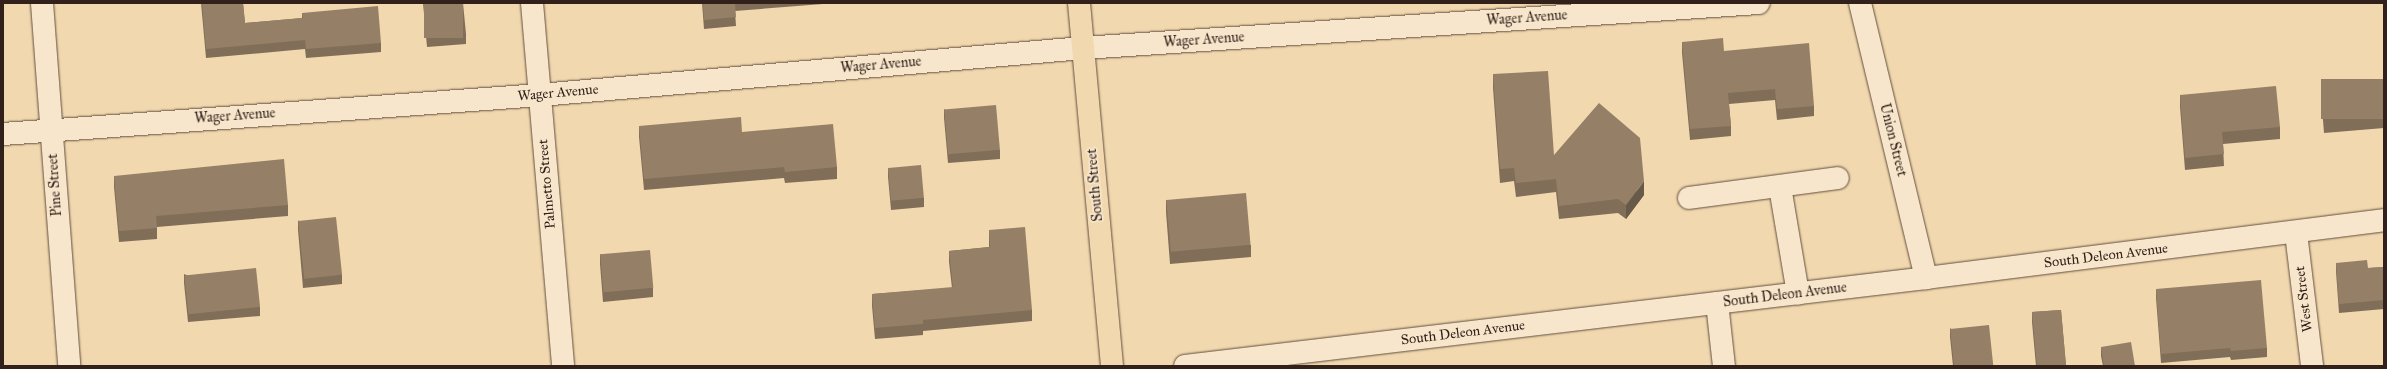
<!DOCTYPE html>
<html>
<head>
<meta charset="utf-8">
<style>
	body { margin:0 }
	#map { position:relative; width:2387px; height:369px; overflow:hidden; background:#f2d8af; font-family:"IM FELL Great Primer",serif }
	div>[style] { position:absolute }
	.roads { filter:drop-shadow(0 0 1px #614f3f) drop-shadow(0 0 1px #614f3f) }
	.minor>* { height:22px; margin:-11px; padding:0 11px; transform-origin:11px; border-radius:11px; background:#f7e6cb }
	.major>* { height:22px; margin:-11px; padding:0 11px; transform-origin:11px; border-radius:11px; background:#f2d8af }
	.wall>* { inset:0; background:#806e59 }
	.shaded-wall>* { inset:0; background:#685a48 }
	.building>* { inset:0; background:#958067; transform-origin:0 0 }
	span { translate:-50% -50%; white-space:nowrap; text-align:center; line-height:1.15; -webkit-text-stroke:3.5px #f7e6cb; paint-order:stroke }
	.street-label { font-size:14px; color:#31211a }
	.frame { position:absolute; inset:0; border:4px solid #31211a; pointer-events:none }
</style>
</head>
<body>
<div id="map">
	<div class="roads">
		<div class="minor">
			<div style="left:42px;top:3px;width:364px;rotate:85.7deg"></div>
			<div style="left:532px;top:3px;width:364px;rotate:85.1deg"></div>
			<div style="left:1860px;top:3px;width:283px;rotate:76.5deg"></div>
			<div style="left:3px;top:134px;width:538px;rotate:-4.15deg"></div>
			<div style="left:540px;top:95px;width:545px;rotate:-4.95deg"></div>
			<div style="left:1083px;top:48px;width:677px;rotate:-3.81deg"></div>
			<div style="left:1780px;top:187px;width:108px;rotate:80.4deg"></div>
			<div style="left:1689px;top:198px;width:150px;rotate:-7.6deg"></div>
			<div style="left:2296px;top:233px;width:134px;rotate:83.1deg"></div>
			<div style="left:1717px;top:303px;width:63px;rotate:83.7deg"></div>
			<div style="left:1185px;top:366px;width:746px;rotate:-6.77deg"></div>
			<div style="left:1926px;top:278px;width:462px;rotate:-7.2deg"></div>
		</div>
		<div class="major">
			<div style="left:1079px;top:3px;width:364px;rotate:84.8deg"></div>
		</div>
	</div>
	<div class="wall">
		<div style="clip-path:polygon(201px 3px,243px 3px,245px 23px,302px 18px,302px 13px,381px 43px,381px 52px,306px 58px,305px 49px,206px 58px)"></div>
		<div style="clip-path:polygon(423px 3px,463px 3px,466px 34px,466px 44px,427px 47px)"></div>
		<div style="clip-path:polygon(702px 3px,823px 3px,823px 4px,735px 11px,736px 26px,704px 29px)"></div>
		<div style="clip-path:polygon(1682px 42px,1724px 51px,1814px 106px,1814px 116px,1777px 120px,1775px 100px,1729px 104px,1731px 126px,1731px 136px,1690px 140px,1682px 53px)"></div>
		<div style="clip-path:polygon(1493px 74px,1554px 155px,1644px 195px,1626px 219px,1618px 213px,1559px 219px,1556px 192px,1516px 197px,1514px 181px,1500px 183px,1493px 88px)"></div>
		<div style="clip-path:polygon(2384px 79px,2384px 128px,2324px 133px,2321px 94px,2321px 85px)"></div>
		<div style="clip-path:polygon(2180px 95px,2280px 127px,2280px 139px,2223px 144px,2224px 166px,2185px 170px,2180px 107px)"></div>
		<div style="clip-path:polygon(944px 109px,1000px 150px,1000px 159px,948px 163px,944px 118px)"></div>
		<div style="clip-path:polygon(639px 126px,742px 132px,837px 167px,837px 179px,785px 183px,784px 178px,644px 190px,639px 137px)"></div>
		<div style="clip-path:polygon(888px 168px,924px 198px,924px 207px,891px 210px,888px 177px)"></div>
		<div style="clip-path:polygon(114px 176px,288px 205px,288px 216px,157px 227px,157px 239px,119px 242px,114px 187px)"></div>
		<div style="clip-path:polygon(1166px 200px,1251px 245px,1251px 257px,1170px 264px,1166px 212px)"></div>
		<div style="clip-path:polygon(298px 220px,342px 275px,342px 284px,303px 288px,298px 230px)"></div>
		<div style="clip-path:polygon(989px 230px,1032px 310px,1032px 321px,923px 331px,923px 335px,875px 339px,872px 306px,872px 294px,952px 288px,949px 262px,949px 251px,989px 247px)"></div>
		<div style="clip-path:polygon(600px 254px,653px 288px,653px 297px,603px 302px,600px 264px)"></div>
		<div style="clip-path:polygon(2336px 263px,2368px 268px,2384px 267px,2384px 309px,2339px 313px,2336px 272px)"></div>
		<div style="clip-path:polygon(184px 274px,260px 307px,260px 316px,188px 322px,184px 283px)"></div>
		<div style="clip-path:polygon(2156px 289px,2267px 348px,2267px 357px,2231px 360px,2230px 357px,2161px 363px,2156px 298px)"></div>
		<div style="clip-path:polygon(2061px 310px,2066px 366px,2036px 366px,2032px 322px,2032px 312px)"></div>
		<div style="clip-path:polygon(1950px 328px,1993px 366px,1953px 366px,1950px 337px)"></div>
		<div style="clip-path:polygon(2101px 347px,2135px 366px,2103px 366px,2101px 356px)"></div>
	</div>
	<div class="shaded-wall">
		<div style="clip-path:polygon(1644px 181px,1644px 195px,1626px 219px,1626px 205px)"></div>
	</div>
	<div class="building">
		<div style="clip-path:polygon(202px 3px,243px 3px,245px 23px,303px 18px,302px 13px,378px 6px,381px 43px,306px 49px,305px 40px,206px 49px)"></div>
		<div style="left:424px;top:3px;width:39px;height:35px"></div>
		<div style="clip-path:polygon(703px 3px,735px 3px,736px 17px,704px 20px)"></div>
		<div style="clip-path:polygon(1723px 38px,1724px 51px,1809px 43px,1814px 106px,1777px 109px,1775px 89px,1728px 93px,1731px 126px,1690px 129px,1682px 42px)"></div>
		<div style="clip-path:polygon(1548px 71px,1554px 155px,1599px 103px,1640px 138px,1644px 181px,1626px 205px,1618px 199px,1559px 206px,1556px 179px,1516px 183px,1514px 168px,1500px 169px,1493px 74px)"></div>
		<div style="left:2384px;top:79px;width:40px;height:63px;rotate:90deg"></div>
		<div style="clip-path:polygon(2276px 86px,2280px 127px,2222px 132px,2224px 154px,2185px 158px,2180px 95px)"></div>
		<div style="left:996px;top:105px;width:45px;height:52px;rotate:85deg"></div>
		<div style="clip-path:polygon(741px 117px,742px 132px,833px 124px,837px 167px,785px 172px,784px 167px,644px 179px,639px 126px)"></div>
		<div style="clip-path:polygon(284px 159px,288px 205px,156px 216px,157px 228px,119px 231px,114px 176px)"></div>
		<div style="left:921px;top:165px;width:33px;height:33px;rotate:85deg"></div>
		<div style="left:1246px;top:193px;width:52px;height:80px;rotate:85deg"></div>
		<div style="left:336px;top:217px;width:58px;height:38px;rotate:84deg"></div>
		<div style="clip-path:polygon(1025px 227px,1032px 310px,923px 320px,923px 324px,875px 328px,872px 294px,953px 287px,949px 251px,990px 247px,989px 230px)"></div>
		<div style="left:650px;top:250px;width:38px;height:50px;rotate:85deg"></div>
		<div style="clip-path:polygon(2367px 260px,2368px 268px,2384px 267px,2384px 300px,2339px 304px,2336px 263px)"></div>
		<div style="left:256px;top:268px;width:39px;height:72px;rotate:84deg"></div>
		<div style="clip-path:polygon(2261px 280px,2267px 348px,2231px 351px,2230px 348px,2161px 354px,2156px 289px)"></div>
		<div style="clip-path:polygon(2061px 310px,2066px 365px,2051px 366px,2037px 366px,2032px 312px)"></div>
		<div style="left:1989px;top:325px;width:41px;height:39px;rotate:84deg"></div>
		<div style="clip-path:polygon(2131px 342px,2135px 366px,2104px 366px,2101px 347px)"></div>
	</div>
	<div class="street-label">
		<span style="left:1527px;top:18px;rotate:-4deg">Wager Avenue</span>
		<span style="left:1204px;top:40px;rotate:-4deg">Wager Avenue</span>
		<span style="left:881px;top:65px;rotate:-5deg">Wager Avenue</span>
		<span style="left:558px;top:93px;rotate:-5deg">Wager Avenue</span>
		<span style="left:235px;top:116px;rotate:-4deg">Wager Avenue</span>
		<span style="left:1893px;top:140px;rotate:76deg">Union Street</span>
		<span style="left:547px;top:184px;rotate:-95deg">Palmetto Street</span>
		<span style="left:55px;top:185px;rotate:-94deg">Pine Street</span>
		<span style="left:1095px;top:185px;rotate:-95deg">South Street</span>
		<span style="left:2106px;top:256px;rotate:-7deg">South Deleon Avenue</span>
		<span style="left:1785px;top:295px;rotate:-7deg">South Deleon Avenue</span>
		<span style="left:2304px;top:299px;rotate:-97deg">West Street</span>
		<span style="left:1463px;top:333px;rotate:-7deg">South Deleon Avenue</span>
	</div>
	<div class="frame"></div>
</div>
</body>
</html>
